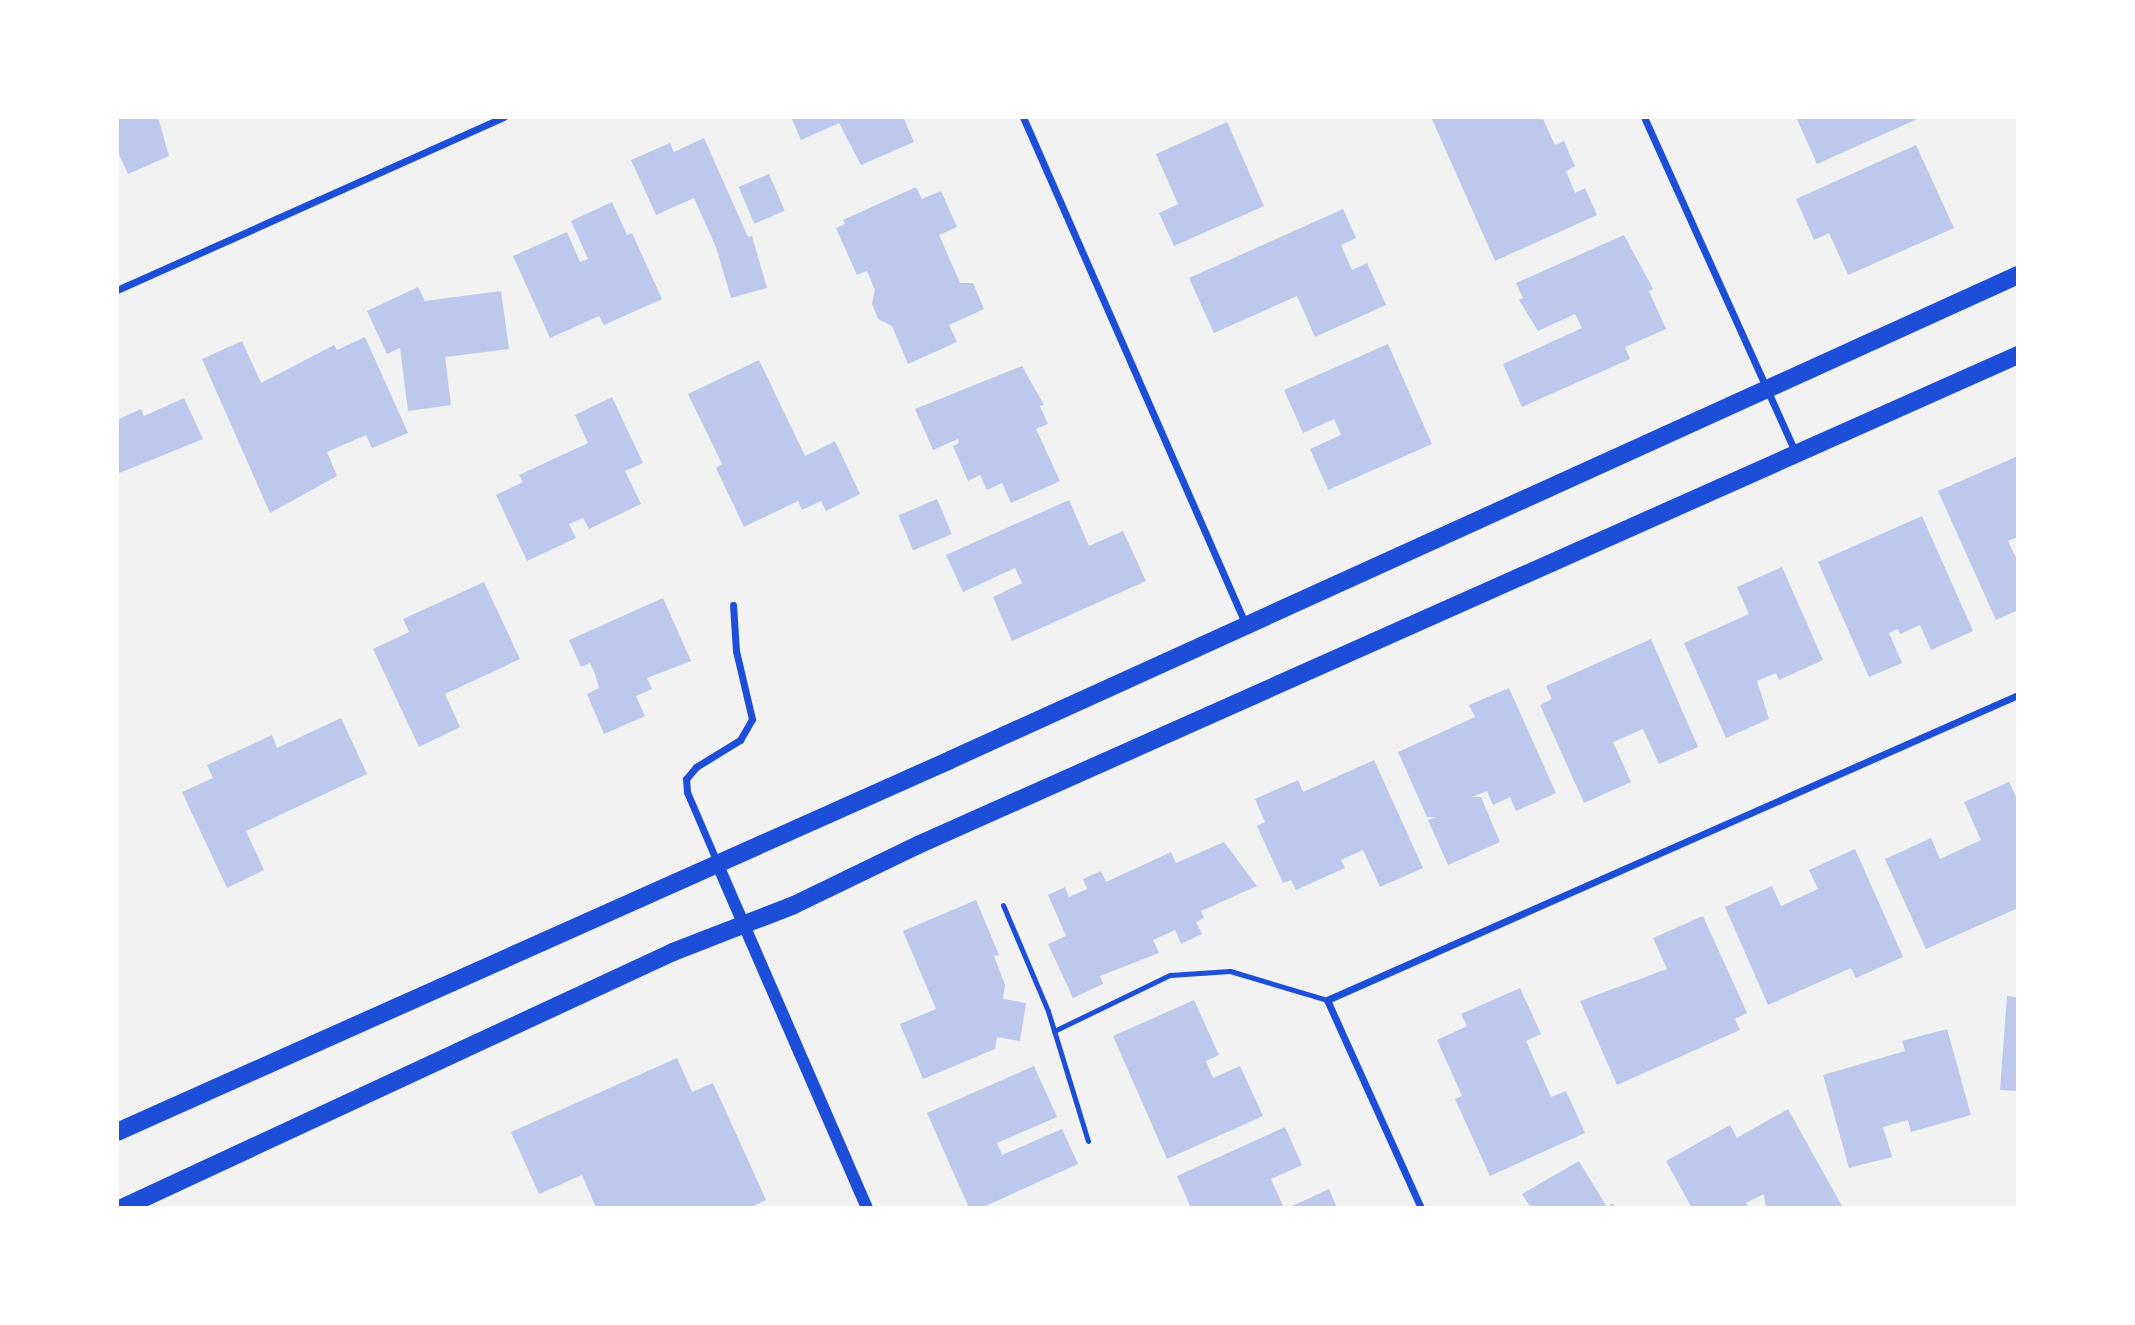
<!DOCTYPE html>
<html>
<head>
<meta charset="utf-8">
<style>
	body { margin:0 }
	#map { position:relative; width:2135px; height:1325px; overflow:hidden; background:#f2f2f2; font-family:"Roboto Serif",serif }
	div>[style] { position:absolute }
	.building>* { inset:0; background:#bdc9ec; transform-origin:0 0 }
	.service>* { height:5px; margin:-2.5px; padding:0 2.5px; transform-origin:2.5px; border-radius:2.5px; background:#1d4ed8 }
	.minor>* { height:7px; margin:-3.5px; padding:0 3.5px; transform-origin:3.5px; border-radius:3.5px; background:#1d4ed8 }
	.tertiary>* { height:12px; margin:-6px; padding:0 6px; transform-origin:6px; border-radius:6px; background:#1d4ed8 }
	.primary>* { height:18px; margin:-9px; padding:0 9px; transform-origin:9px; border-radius:9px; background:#1d4ed8 }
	span { translate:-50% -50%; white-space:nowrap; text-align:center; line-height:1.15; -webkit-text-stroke:5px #fff; paint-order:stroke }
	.frame { position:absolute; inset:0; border:119px solid #fff; pointer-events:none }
</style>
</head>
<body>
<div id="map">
	<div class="building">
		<div style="clip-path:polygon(117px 117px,158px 117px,169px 156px,128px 174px,117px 150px)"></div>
		<div style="clip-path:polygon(791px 117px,903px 117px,914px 142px,861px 165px,839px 123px,801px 140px)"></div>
		<div style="clip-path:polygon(1431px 117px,1542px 117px,1555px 145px,1564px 141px,1575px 166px,1566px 171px,1575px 193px,1585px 188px,1597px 215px,1495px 261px)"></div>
		<div style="clip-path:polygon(1796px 117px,1922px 117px,1817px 164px)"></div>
		<div style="clip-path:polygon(1227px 122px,1264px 206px,1174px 246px,1159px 213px,1178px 204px,1156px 154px)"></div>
		<div style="clip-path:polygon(704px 138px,748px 237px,752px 236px,767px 288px,731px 298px,716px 247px,694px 198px,656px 215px,631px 160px,670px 143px,674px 152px)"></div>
		<div style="clip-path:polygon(1916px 145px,1954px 228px,1848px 275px,1829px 233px,1814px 240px,1796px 199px)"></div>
		<div style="left:769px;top:174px;width:40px;height:33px;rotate:67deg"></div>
		<div style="clip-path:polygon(916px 187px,922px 199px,941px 191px,957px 227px,939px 235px,960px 283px,973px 283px,984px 309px,949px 325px,957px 342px,908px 364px,892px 326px,878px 319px,872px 304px,875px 290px,867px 271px,857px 275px,836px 228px,845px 224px,843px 220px)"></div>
		<div style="clip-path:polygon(612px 202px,627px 235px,632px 233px,662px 299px,604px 325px,599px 316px,550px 338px,513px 256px,567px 232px,580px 262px,588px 259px,571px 221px)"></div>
		<div style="clip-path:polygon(1343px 209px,1356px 238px,1341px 245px,1352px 270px,1367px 263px,1386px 305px,1315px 337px,1297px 296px,1214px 333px,1189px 278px)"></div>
		<div style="clip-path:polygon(1624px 235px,1653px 289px,1649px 291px,1666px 329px,1625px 347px,1630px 359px,1522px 407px,1503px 364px,1582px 328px,1575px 314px,1538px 331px,1519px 300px,1523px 298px,1516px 283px)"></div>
		<div style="clip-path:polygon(418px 287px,425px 301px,501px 291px,509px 349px,445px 357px,451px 405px,408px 411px,400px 348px,387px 354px,367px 311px)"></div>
		<div style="clip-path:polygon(365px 337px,408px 433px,372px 448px,366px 435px,327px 452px,337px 476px,270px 513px,202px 359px,242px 341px,261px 383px,334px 345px,337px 350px)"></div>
		<div style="clip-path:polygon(1388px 344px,1432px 444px,1328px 490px,1310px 449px,1341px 435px,1334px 419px,1303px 433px,1284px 390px)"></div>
		<div style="clip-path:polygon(759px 360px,805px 456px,835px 441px,860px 494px,826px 511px,821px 501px,802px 510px,798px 501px,744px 527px,716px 468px,722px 464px,688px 394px)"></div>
		<div style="clip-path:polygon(1022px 366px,1044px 405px,1040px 406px,1048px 424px,1036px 429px,1060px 481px,1011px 503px,1002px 483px,987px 490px,980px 475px,968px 481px,953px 446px,959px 443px,958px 439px,933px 450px,915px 409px)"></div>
		<div style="clip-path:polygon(612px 397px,643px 463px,625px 471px,641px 504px,589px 529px,583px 518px,569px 524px,576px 538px,527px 561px,496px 495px,523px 482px,519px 475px,588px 443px,575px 415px)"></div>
		<div style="clip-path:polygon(184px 398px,203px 439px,117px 474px,117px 420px,141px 409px,144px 416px)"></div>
		<div style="clip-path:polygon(2018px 456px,2018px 537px,2008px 541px,2018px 562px,2018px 610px,1996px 620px,1938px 491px)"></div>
		<div style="left:937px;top:499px;width:38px;height:42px;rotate:67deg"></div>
		<div style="clip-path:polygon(1069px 500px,1089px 546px,1123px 531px,1146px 581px,1012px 641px,993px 597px,1022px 583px,1015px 568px,963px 592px,946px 555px)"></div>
		<div style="clip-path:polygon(1922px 516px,1973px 631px,1931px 650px,1920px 625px,1900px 634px,1898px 629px,1889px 633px,1902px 663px,1869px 677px,1818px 562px)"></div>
		<div style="clip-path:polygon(1782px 567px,1823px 660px,1779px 680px,1776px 673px,1757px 681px,1769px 719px,1726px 738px,1684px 643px,1749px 614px,1737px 587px)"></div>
		<div style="clip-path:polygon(484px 582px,520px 659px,445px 694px,460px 727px,419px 747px,373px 649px,409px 632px,403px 619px)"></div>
		<div style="clip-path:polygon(663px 598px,691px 661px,647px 678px,652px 689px,636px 696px,645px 716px,604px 734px,587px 694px,599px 688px,595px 674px,590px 663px,581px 667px,569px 640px)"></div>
		<div style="clip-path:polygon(1651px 639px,1698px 747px,1659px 764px,1643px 729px,1613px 742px,1631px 782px,1584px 803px,1540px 705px,1552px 699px,1546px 686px)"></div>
		<div style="clip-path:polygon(1509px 688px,1556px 793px,1516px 811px,1510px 797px,1493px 805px,1487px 791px,1472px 797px,1481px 797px,1500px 842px,1448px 865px,1428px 820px,1436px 817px,1427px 817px,1398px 752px,1475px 717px,1469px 705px)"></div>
		<div style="clip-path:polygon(341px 718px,367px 774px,246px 831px,264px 870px,227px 888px,182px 792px,213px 778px,207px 765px,272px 735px,277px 748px)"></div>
		<div style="clip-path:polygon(1374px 760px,1423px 868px,1380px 887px,1363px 850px,1341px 860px,1345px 868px,1296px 890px,1291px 880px,1283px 883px,1257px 826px,1265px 822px,1255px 799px,1298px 780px,1303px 792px)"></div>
		<div style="clip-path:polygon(2009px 782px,2018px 800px,2018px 908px,1926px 949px,1885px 859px,1931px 838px,1940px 859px,1981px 840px,1964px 802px)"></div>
		<div style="clip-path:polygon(1224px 842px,1257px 886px,1201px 911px,1204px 918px,1196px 922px,1202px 934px,1181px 944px,1175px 930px,1153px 940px,1159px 953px,1100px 976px,1103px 984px,1073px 998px,1048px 944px,1066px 936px,1048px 895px,1065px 887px,1069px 897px,1087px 889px,1083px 879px,1101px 871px,1106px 882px,1171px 852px,1176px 863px)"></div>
		<div style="clip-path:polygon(1855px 849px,1903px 957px,1856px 978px,1851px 968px,1768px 1005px,1725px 907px,1772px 886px,1781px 906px,1818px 889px,1809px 870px)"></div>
		<div style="clip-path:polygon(976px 900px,999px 955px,994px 956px,1005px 985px,1003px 999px,1026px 1003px,1020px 1041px,997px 1037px,995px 1049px,923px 1079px,900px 1024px,936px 1009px,903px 931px)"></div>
		<div style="clip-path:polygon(1703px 916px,1747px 1013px,1735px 1019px,1740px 1030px,1617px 1085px,1580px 1001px,1667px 969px,1653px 938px)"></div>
		<div style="clip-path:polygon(1520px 988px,1541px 1034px,1526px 1041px,1551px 1097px,1566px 1091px,1585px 1133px,1490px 1176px,1455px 1099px,1462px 1096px,1437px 1040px,1467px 1026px,1461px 1014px)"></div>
		<div style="clip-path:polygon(2007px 996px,2018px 997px,2018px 1091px,2000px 1090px)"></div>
		<div style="clip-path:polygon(1194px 1000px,1219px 1055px,1206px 1061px,1213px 1078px,1240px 1066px,1263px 1116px,1167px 1159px,1113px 1036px)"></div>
		<div style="clip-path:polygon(1947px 1029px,1971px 1115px,1911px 1132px,1908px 1120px,1883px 1127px,1892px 1157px,1849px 1168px,1823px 1075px,1905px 1051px,1902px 1041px)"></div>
		<div style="clip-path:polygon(677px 1058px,692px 1092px,713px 1083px,766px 1200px,749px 1208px,596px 1208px,582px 1175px,539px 1194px,511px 1132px)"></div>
		<div style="clip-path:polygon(1034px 1066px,1057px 1117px,997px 1143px,1002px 1155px,1062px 1129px,1078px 1164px,981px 1208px,969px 1208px,927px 1113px)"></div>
		<div style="clip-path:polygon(1788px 1109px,1843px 1208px,1766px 1208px,1764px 1194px,1746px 1203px,1749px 1208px,1692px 1208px,1666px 1161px,1730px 1125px,1737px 1138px)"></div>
		<div style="clip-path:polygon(1285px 1127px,1302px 1165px,1271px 1179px,1284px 1208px,1191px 1208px,1177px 1176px)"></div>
		<div style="clip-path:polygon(1579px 1161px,1607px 1207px,1613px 1203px,1615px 1208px,1531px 1208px,1522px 1194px)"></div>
		<div style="clip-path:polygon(1329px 1189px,1337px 1208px,1288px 1208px)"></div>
	</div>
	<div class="service">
		<div style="left:1003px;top:905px;width:115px;rotate:67deg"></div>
		<div style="left:1048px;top:1011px;width:136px;rotate:72.9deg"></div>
		<div style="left:1054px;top:1031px;width:129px;rotate:-25.8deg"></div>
		<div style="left:1170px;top:975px;width:60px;rotate:-3.8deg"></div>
		<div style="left:1230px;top:971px;width:101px;rotate:16.6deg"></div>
	</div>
	<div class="minor">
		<div style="left:1023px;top:117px;width:553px;rotate:66.31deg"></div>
		<div style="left:1644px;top:117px;width:367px;rotate:65.7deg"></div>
		<div style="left:117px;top:290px;width:424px;rotate:-24.1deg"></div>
		<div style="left:717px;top:862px;width:76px;rotate:-113.2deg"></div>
		<div style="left:687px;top:792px;width:13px;rotate:-94deg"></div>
		<div style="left:686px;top:779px;width:16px;rotate:-50deg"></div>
		<div style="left:696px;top:767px;width:52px;rotate:-31.5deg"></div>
		<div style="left:740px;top:740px;width:24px;rotate:-60deg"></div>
		<div style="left:752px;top:719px;width:70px;rotate:-103.2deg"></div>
		<div style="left:736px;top:651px;width:46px;rotate:-93.7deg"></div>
		<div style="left:1421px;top:1208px;width:228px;rotate:-114.3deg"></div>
		<div style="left:1327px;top:1000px;width:755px;rotate:-23.82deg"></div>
	</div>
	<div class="tertiary">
		<div style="left:717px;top:863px;width:376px;rotate:66.5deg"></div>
	</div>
	<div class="primary">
		<div style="left:117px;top:1132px;width:912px;rotate:-24.06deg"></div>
		<div style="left:950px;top:760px;width:1173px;rotate:-24.42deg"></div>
		<div style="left:122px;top:1208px;width:608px;rotate:-24.92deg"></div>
		<div style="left:673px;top:952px;width:130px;rotate:-21.2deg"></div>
		<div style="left:794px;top:905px;width:138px;rotate:-25.8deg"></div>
		<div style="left:918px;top:845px;width:1204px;rotate:-24.01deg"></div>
	</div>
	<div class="frame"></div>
</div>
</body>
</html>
